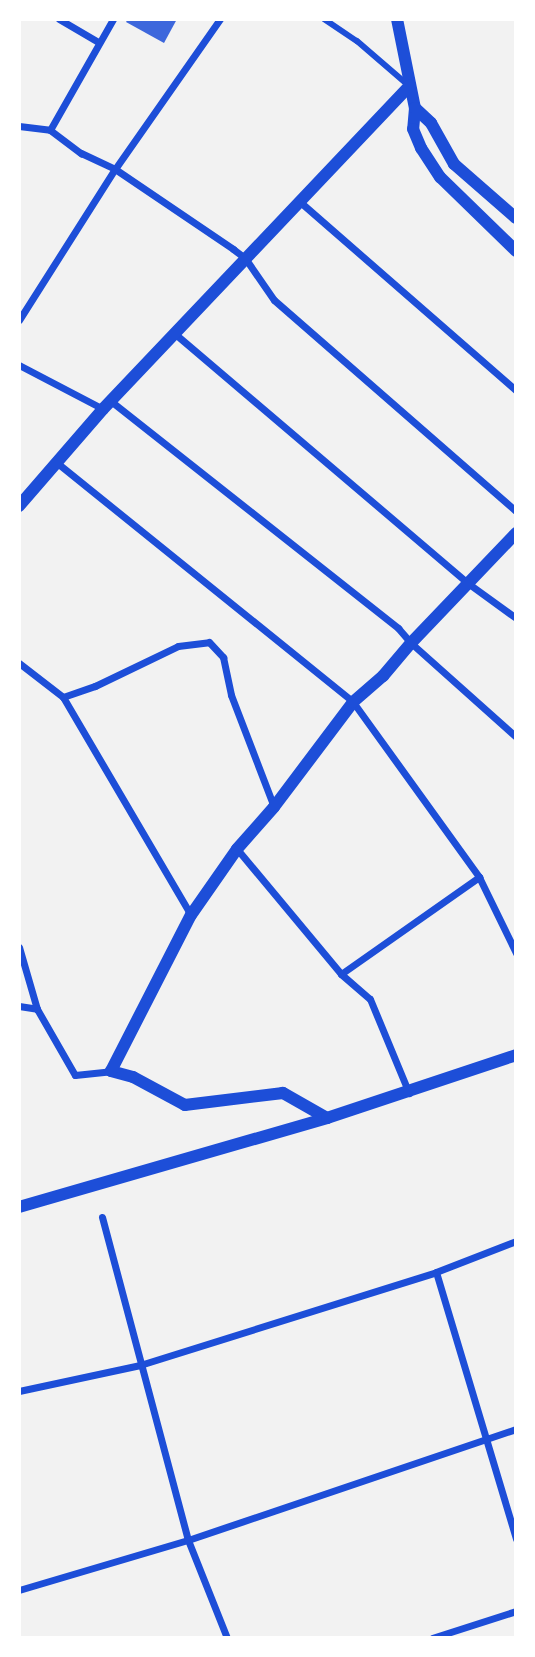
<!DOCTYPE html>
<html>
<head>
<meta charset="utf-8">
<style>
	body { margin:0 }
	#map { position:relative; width:535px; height:1657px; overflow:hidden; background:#f2f2f2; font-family:Barlow,sans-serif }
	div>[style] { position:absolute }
	.building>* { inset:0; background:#3d67dc }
	.pedestrian>* { height:6px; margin:-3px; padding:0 3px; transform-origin:3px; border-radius:3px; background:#1d4ed8 }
	.minor>* { height:7px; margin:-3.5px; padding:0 3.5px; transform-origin:3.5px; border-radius:3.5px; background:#1d4ed8 }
	.tertiary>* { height:12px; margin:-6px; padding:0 6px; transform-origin:6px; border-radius:6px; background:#1d4ed8 }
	span { translate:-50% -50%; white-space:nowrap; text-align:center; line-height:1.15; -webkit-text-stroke:6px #fff; paint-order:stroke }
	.frame { position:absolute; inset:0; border:21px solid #fff; pointer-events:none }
</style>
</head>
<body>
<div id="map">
	<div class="building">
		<div style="clip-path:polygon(128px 19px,177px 19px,164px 43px,126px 22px)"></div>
	</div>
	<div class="pedestrian">
		<div style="left:324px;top:19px;width:40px;rotate:34deg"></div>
		<div style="left:357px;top:41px;width:67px;rotate:40.8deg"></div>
	</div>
	<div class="minor">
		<div style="left:59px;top:19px;width:45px;rotate:30.5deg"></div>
		<div style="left:19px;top:126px;width:31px;rotate:7deg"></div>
		<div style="left:50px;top:130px;width:39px;rotate:37deg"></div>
		<div style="left:81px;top:153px;width:38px;rotate:25deg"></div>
		<div style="left:115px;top:169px;width:143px;rotate:34.1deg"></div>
		<div style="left:233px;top:249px;width:15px;rotate:37deg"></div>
		<div style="left:245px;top:258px;width:51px;rotate:55.4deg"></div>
		<div style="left:274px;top:300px;width:321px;rotate:41.1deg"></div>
		<div style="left:50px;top:130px;width:128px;rotate:-60.4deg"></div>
		<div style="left:299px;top:201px;width:288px;rotate:41.1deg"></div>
		<div style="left:19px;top:320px;width:179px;rotate:-57.6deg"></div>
		<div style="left:115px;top:169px;width:183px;rotate:-55deg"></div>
		<div style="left:174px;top:333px;width:387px;rotate:40.4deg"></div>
		<div style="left:469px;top:584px;width:58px;rotate:35.9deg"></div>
		<div style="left:19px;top:365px;width:95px;rotate:27.6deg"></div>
		<div style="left:112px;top:402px;width:365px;rotate:38.3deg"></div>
		<div style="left:398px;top:628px;width:20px;rotate:49deg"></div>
		<div style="left:411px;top:643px;width:141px;rotate:41.8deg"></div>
		<div style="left:56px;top:462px;width:382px;rotate:38.9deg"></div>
		<div style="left:353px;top:702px;width:216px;rotate:54.2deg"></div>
		<div style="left:479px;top:877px;width:85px;rotate:64deg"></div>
		<div style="left:19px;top:663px;width:56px;rotate:37.7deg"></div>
		<div style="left:63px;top:697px;width:34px;rotate:-19deg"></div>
		<div style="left:95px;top:686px;width:92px;rotate:-25.7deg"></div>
		<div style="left:178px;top:646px;width:31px;rotate:-7deg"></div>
		<div style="left:209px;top:642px;width:21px;rotate:47deg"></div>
		<div style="left:223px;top:657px;width:39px;rotate:78deg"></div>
		<div style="left:231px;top:695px;width:120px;rotate:69deg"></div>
		<div style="left:63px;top:697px;width:253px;rotate:59.6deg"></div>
		<div style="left:237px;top:849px;width:163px;rotate:50.2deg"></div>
		<div style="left:341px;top:974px;width:38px;rotate:41deg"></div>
		<div style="left:370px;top:999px;width:102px;rotate:67.5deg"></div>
		<div style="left:19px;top:947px;width:65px;rotate:73.8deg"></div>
		<div style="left:37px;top:1009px;width:76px;rotate:60.1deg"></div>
		<div style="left:75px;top:1075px;width:36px;rotate:-6deg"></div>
		<div style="left:341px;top:974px;width:169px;rotate:-35.1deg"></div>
		<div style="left:19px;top:1006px;width:18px;rotate:9deg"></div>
		<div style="left:102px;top:1217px;width:334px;rotate:75.1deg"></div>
		<div style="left:188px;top:1540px;width:105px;rotate:68.3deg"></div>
		<div style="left:436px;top:1272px;width:279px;rotate:73.3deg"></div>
		<div style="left:19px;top:1391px;width:124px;rotate:-12.1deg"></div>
		<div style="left:140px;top:1365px;width:310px;rotate:-17.4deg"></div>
		<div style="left:436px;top:1272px;width:86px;rotate:-21.2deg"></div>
		<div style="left:19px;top:1590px;width:176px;rotate:-16.5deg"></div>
		<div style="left:188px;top:1540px;width:346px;rotate:-18.7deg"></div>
		<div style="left:432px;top:1638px;width:88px;rotate:-17.8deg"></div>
	</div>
	<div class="tertiary">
		<div style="left:397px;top:19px;width:91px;rotate:78.6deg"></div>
		<div style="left:415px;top:108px;width:21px;rotate:95deg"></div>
		<div style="left:413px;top:129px;width:21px;rotate:67deg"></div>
		<div style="left:421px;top:148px;width:35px;rotate:57deg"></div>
		<div style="left:440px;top:177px;width:106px;rotate:44.2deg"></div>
		<div style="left:415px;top:108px;width:22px;rotate:43deg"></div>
		<div style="left:431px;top:123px;width:47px;rotate:60.7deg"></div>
		<div style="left:454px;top:164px;width:82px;rotate:41.1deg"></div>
		<div style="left:19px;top:506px;width:128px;rotate:-49.1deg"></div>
		<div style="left:103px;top:409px;width:446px;rotate:-46.5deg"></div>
		<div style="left:327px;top:1118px;width:51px;rotate:-150.4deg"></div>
		<div style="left:283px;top:1093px;width:99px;rotate:173deg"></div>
		<div style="left:185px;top:1105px;width:59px;rotate:-151.7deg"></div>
		<div style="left:133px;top:1077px;width:23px;rotate:-165deg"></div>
		<div style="left:111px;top:1071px;width:175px;rotate:-62.9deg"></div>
		<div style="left:191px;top:915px;width:80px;rotate:-55.1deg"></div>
		<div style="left:237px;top:849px;width:56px;rotate:-48.6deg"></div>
		<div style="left:274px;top:807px;width:131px;rotate:-53deg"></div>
		<div style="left:353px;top:702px;width:40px;rotate:-41deg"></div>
		<div style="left:383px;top:676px;width:43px;rotate:-49.7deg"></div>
		<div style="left:411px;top:643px;width:152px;rotate:-46.3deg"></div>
		<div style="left:19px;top:1207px;width:321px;rotate:-16.1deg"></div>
		<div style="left:327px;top:1118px;width:199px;rotate:-18.4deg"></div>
	</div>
	<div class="frame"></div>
</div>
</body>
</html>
